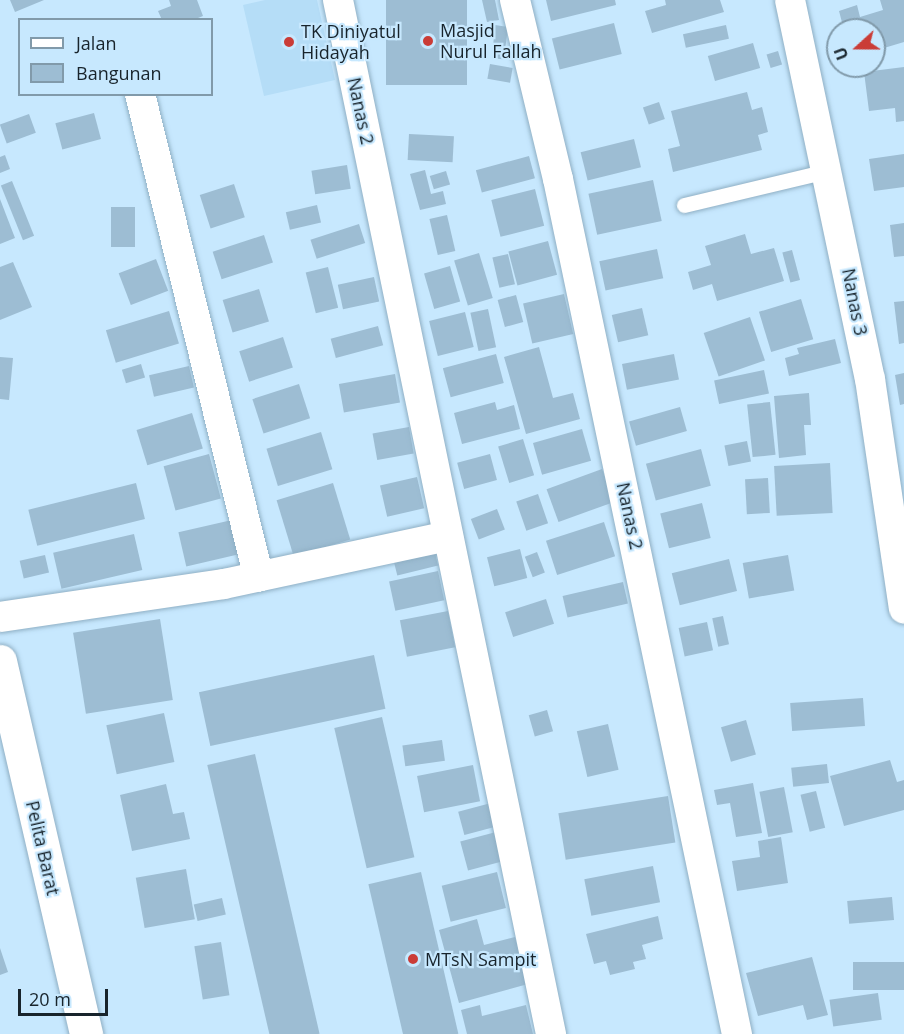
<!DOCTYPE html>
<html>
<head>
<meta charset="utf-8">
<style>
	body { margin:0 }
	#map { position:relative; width:904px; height:1034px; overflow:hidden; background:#c7e8fe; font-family:"Open Sans",sans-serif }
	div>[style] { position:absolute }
	.built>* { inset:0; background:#b5ddf7 }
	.building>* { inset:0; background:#9dbdd3; transform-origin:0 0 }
	.roads { filter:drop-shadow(0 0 2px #8fafc4) drop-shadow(0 0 2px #8fafc4) }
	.lane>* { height:15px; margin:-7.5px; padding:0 7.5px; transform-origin:7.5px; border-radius:7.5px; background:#fff }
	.street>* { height:30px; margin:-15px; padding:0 15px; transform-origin:15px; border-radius:15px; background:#fff }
	.secondary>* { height:33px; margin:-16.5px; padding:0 16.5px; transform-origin:16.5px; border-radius:16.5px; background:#fff }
	.dots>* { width:16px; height:16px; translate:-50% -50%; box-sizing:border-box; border:3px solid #c7e8fe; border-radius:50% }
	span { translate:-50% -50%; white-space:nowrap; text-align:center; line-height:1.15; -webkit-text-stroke:4.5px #c7e8fe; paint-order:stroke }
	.poi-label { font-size:18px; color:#18242c }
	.left { translate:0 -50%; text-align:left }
	.street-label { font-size:18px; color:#18242c }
	.legend { position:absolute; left:18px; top:18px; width:195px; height:78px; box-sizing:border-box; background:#c7e8fe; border:2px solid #819aaa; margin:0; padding:8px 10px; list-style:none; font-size:18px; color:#18242c }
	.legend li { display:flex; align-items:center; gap:12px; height:30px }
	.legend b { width:30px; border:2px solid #819aaa }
	.north { position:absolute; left:826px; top:18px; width:60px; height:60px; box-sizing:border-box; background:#c7e8fe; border:2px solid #819aaa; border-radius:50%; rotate:249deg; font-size:16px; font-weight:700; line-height:24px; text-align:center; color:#18242c }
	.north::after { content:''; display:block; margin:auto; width:21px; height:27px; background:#ca3c37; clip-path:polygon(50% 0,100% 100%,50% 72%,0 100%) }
	.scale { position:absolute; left:18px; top:989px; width:90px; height:27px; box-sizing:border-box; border:3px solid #18242c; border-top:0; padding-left:8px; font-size:18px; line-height:21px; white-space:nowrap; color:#18242c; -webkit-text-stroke:4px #c7e8fe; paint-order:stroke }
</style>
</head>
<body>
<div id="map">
	<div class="built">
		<div style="clip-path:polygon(265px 0,317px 0,335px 80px,264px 96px,243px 5px)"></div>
	</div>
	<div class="building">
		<div style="clip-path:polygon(10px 0,44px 0,15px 12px)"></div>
		<div style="clip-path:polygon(169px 0,197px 0,203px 16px,193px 20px,162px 20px,158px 11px,171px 6px)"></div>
		<div style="left:386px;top:0;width:81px;height:85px"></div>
		<div style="clip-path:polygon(482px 0,495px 0,499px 20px,487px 22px)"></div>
		<div style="clip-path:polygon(546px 0,615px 0,616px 5px,551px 21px)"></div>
		<div style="clip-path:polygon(665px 0,720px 0,724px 12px,652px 33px,645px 11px,666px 5px)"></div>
		<div style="clip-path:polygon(880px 0,904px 0,904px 42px,874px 51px,874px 30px,844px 30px,839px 11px,857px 5px,860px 17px,883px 10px)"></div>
		<div style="left:614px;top:23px;width:32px;height:64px;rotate:76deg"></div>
		<div style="clip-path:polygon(495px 25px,508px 27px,505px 50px,516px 51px,515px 61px,492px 58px)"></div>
		<div style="left:726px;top:25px;width:14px;height:44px;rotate:78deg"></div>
		<div style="left:753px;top:43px;width:26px;height:47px;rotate:74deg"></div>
		<div style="left:778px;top:51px;width:14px;height:12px;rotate:73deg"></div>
		<div style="left:490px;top:64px;width:23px;height:15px;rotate:10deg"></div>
		<div style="clip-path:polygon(904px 67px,904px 121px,896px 122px,895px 108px,869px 111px,864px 72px)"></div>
		<div style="clip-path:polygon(747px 92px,752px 110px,762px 107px,768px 132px,758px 135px,762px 150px,673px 172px,668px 149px,680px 146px,671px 111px)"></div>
		<div style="left:659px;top:102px;width:18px;height:17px;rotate:71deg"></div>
		<div style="left:94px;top:113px;width:27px;height:40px;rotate:75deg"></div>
		<div style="left:29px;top:114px;width:20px;height:31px;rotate:70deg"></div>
		<div style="left:409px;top:134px;width:45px;height:26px;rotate:3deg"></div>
		<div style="left:634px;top:139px;width:29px;height:55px;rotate:76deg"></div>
		<div style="clip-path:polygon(904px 154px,904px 187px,874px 191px,869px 159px)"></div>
		<div style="clip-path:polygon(5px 155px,10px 169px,0 173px,0 157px)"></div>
		<div style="left:529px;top:156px;width:23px;height:55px;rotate:75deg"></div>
		<div style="left:347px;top:165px;width:24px;height:36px;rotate:81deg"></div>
		<div style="clip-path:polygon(425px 170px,431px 194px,443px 191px,446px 204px,420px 210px,410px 174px)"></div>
		<div style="left:446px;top:171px;width:14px;height:17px;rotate:73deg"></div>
		<div style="left:653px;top:180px;width:42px;height:66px;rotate:78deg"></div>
		<div style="left:12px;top:181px;width:59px;height:12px;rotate:68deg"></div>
		<div style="left:234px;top:184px;width:35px;height:36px;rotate:72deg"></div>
		<div style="left:535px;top:189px;width:38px;height:45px;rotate:76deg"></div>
		<div style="clip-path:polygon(0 199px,15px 238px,0 244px)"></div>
		<div style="left:317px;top:205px;width:18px;height:32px;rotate:77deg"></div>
		<div style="left:135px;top:207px;width:40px;height:24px;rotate:90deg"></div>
		<div style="left:447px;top:215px;width:37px;height:18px;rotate:77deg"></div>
		<div style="clip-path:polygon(904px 223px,904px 256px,894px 257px,890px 225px)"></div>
		<div style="left:359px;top:224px;width:20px;height:51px;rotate:72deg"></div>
		<div style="clip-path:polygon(745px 234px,751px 254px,774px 248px,784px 281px,717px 301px,712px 284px,693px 290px,688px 272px,711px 265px,705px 246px)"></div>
		<div style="left:264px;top:235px;width:29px;height:54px;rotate:72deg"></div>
		<div style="left:548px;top:241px;width:35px;height:41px;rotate:75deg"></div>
		<div style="left:657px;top:249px;width:30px;height:59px;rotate:78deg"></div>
		<div style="left:792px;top:250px;width:31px;height:10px;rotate:75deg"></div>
		<div style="left:479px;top:253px;width:47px;height:26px;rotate:73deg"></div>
		<div style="left:508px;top:254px;width:31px;height:16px;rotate:77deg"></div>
		<div style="left:156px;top:259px;width:34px;height:40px;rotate:69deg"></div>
		<div style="clip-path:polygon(13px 262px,32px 307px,0 320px,0 267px)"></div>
		<div style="left:450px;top:266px;width:37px;height:27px;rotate:74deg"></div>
		<div style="left:328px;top:267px;width:42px;height:23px;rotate:76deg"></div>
		<div style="left:374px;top:277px;width:25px;height:37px;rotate:78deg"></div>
		<div style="left:259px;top:289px;width:34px;height:38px;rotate:73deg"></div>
		<div style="left:564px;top:294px;width:41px;height:42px;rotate:77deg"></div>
		<div style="left:516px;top:295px;width:28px;height:19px;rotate:75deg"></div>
		<div style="left:801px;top:299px;width:42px;height:44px;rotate:73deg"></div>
		<div style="clip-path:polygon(904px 301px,904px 343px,899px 344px,894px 302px)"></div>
		<div style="left:642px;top:308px;width:28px;height:31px;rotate:77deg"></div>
		<div style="left:488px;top:309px;width:39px;height:18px;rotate:78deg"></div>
		<div style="left:169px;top:311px;width:34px;height:66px;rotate:73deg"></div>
		<div style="left:465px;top:312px;width:36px;height:37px;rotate:76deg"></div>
		<div style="left:750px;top:317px;width:46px;height:49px;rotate:71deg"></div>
		<div style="left:378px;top:326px;width:20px;height:49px;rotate:75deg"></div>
		<div style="left:283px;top:337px;width:32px;height:46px;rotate:72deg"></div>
		<div style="clip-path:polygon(835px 339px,841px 363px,789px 376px,785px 358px,799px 354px,797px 348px)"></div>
		<div style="clip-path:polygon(539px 347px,553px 398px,573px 393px,580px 419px,526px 434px,504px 357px)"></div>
		<div style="left:496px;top:354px;width:30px;height:55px;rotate:75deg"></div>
		<div style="left:674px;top:354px;width:26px;height:53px;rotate:79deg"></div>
		<div style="clip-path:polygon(0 357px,13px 358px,9px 400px,0 399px)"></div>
		<div style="left:141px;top:364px;width:14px;height:20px;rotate:73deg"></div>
		<div style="left:189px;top:366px;width:22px;height:41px;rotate:77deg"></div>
		<div style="left:764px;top:370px;width:24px;height:51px;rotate:78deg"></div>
		<div style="clip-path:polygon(904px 373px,904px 404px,900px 405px,895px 375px)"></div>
		<div style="left:395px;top:374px;width:29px;height:57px;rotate:80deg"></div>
		<div style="left:299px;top:384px;width:36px;height:49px;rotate:72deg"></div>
		<div style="clip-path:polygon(809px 393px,811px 425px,804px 425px,806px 455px,779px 458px,774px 396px)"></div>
		<div style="clip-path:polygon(495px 402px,497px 410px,514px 405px,520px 429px,462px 444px,454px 413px)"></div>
		<div style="left:770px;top:402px;width:53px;height:23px;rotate:84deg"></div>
		<div style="left:680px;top:407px;width:25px;height:53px;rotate:74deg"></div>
		<div style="left:192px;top:413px;width:37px;height:58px;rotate:73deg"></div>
		<div style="left:409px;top:427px;width:27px;height:37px;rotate:80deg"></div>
		<div style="left:582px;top:429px;width:33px;height:51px;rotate:74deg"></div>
		<div style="left:321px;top:432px;width:39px;height:57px;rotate:73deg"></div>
		<div style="left:523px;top:439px;width:38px;height:26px;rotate:73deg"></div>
		<div style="left:747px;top:441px;width:21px;height:23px;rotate:79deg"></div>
		<div style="left:701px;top:449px;width:38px;height:57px;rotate:75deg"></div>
		<div style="left:209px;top:454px;width:46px;height:47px;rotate:75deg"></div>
		<div style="left:490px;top:454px;width:27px;height:34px;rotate:75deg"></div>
		<div style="left:830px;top:463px;width:50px;height:56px;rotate:87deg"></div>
		<div style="left:602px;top:469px;width:35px;height:59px;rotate:70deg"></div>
		<div style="left:417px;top:477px;width:32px;height:38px;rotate:77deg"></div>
		<div style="left:768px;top:478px;width:35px;height:23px;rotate:87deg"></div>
		<div style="left:136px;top:483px;width:37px;height:111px;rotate:76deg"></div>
		<div style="left:333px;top:483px;width:59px;height:59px;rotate:73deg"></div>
		<div style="left:538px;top:494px;width:31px;height:23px;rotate:71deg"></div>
		<div style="left:702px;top:503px;width:36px;height:43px;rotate:76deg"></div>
		<div style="left:497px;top:509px;width:22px;height:28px;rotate:69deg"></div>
		<div style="left:232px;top:520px;width:35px;height:55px;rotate:77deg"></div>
		<div style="left:604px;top:522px;width:36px;height:61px;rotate:72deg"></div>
		<div style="left:134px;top:534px;width:37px;height:83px;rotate:77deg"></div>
		<div style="left:433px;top:545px;width:21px;height:42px;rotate:76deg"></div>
		<div style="left:520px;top:549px;width:30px;height:34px;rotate:76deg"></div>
		<div style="left:537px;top:552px;width:22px;height:13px;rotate:69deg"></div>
		<div style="left:45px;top:555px;width:18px;height:26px;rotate:77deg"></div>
		<div style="left:788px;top:555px;width:36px;height:46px;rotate:80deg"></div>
		<div style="left:729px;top:559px;width:33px;height:59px;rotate:76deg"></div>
		<div style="left:438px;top:571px;width:30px;height:50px;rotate:78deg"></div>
		<div style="left:623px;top:582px;width:22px;height:62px;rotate:77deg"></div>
		<div style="left:546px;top:599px;width:26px;height:43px;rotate:72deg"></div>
		<div style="left:448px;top:611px;width:37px;height:49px;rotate:79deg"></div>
		<div style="left:723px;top:616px;width:29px;height:11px;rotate:78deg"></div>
		<div style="left:160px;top:619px;width:82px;height:88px;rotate:81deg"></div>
		<div style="left:707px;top:622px;width:29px;height:29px;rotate:78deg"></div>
		<div style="left:374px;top:655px;width:55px;height:179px;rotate:78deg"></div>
		<div style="left:863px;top:698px;width:28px;height:73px;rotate:86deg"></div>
		<div style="left:547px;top:710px;width:22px;height:19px;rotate:74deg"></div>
		<div style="left:164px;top:713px;width:50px;height:59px;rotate:78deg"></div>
		<div style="left:382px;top:717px;width:144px;height:49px;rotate:77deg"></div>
		<div style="left:746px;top:720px;width:36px;height:26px;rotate:74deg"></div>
		<div style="left:608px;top:724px;width:47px;height:32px;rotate:77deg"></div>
		<div style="left:442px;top:740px;width:21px;height:40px;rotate:82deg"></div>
		<div style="left:255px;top:754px;width:287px;height:49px;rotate:77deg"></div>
		<div style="clip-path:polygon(890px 760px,897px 782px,904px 780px,904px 810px,844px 826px,830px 776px)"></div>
		<div style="left:827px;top:764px;width:19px;height:36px;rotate:84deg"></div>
		<div style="left:473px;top:765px;width:37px;height:57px;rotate:79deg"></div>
		<div style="clip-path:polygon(753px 783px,762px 833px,736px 837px,730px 803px,717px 805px,714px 790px)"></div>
		<div style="clip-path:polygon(166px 784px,173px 814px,184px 812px,190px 839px,132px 851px,120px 795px)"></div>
		<div style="left:784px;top:787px;width:46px;height:25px;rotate:79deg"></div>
		<div style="left:816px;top:791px;width:38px;height:16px;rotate:76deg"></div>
		<div style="left:668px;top:796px;width:47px;height:111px;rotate:81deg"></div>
		<div style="left:491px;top:803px;width:24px;height:34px;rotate:75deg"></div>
		<div style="left:496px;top:832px;width:30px;height:37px;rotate:75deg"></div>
		<div style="clip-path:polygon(781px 837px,788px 883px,737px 891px,732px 861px,760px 857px,758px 841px)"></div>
		<div style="left:653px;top:866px;width:37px;height:70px;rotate:79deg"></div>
		<div style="left:186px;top:869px;width:51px;height:51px;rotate:80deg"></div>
		<div style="left:421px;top:872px;width:166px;height:54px;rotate:77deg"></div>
		<div style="left:497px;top:872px;width:37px;height:57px;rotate:76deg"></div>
		<div style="left:892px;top:897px;width:23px;height:45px;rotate:85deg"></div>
		<div style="left:222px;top:898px;width:17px;height:29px;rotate:77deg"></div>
		<div style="clip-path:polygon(658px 916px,663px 939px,642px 945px,646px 959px,633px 962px,635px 969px,610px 975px,606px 961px,594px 964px,586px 934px)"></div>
		<div style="clip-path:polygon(477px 919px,484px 945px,515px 937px,528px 984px,459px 1003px,439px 930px)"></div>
		<div style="left:221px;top:942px;width:54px;height:27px;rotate:81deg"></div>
		<div style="clip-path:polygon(0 948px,8px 972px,0 975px)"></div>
		<div style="clip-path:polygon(812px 957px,828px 1015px,807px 1020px,803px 1005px,758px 1016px,746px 973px)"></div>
		<div style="left:904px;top:962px;width:28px;height:51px;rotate:90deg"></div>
		<div style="left:878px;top:993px;width:27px;height:49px;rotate:82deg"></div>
		<div style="clip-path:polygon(480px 1005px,482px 1016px,526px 1005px,533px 1034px,467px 1034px,461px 1010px)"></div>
	</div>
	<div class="roads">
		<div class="lane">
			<div style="left:684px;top:205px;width:147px;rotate:-13.4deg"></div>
		</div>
		<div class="street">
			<div style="left:338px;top:0;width:1056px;rotate:78.36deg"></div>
			<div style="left:515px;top:0;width:184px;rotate:76.5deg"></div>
			<div style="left:558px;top:179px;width:874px;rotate:78.18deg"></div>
			<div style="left:790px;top:0;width:387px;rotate:78.1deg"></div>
			<div style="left:870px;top:379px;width:232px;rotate:81.6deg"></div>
			<div style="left:140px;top:94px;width:497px;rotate:76.2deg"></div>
			<div style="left:0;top:617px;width:226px;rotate:-8.4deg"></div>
			<div style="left:224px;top:584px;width:229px;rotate:-12.1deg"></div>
		</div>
		<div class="secondary">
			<div style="left:0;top:661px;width:383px;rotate:77deg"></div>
		</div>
	</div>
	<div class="dots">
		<div style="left:428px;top:41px;background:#ca3c37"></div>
		<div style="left:289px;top:42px;background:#ca3c37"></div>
		<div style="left:413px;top:959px;background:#ca3c37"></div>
	</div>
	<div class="poi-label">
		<span class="left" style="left:440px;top:41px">Masjid<br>Nurul Fallah</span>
		<span class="left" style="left:301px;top:42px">TK Diniyatul<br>Hidayah</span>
		<span class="left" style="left:425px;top:959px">MTsN Sampit</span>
	</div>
	<div class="street-label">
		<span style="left:361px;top:111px;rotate:78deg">Nanas 2</span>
		<span style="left:855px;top:302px;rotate:79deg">Nanas 3</span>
		<span style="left:630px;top:516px;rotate:78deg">Nanas 2</span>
		<span style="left:43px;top:848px;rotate:77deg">Pelita Barat</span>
	</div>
	<ul class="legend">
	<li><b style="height:8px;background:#fff"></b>Jalan</li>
	<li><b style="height:16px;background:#9dbdd3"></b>Bangunan</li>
	</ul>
	<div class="north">U</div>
	<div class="scale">20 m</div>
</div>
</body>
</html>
